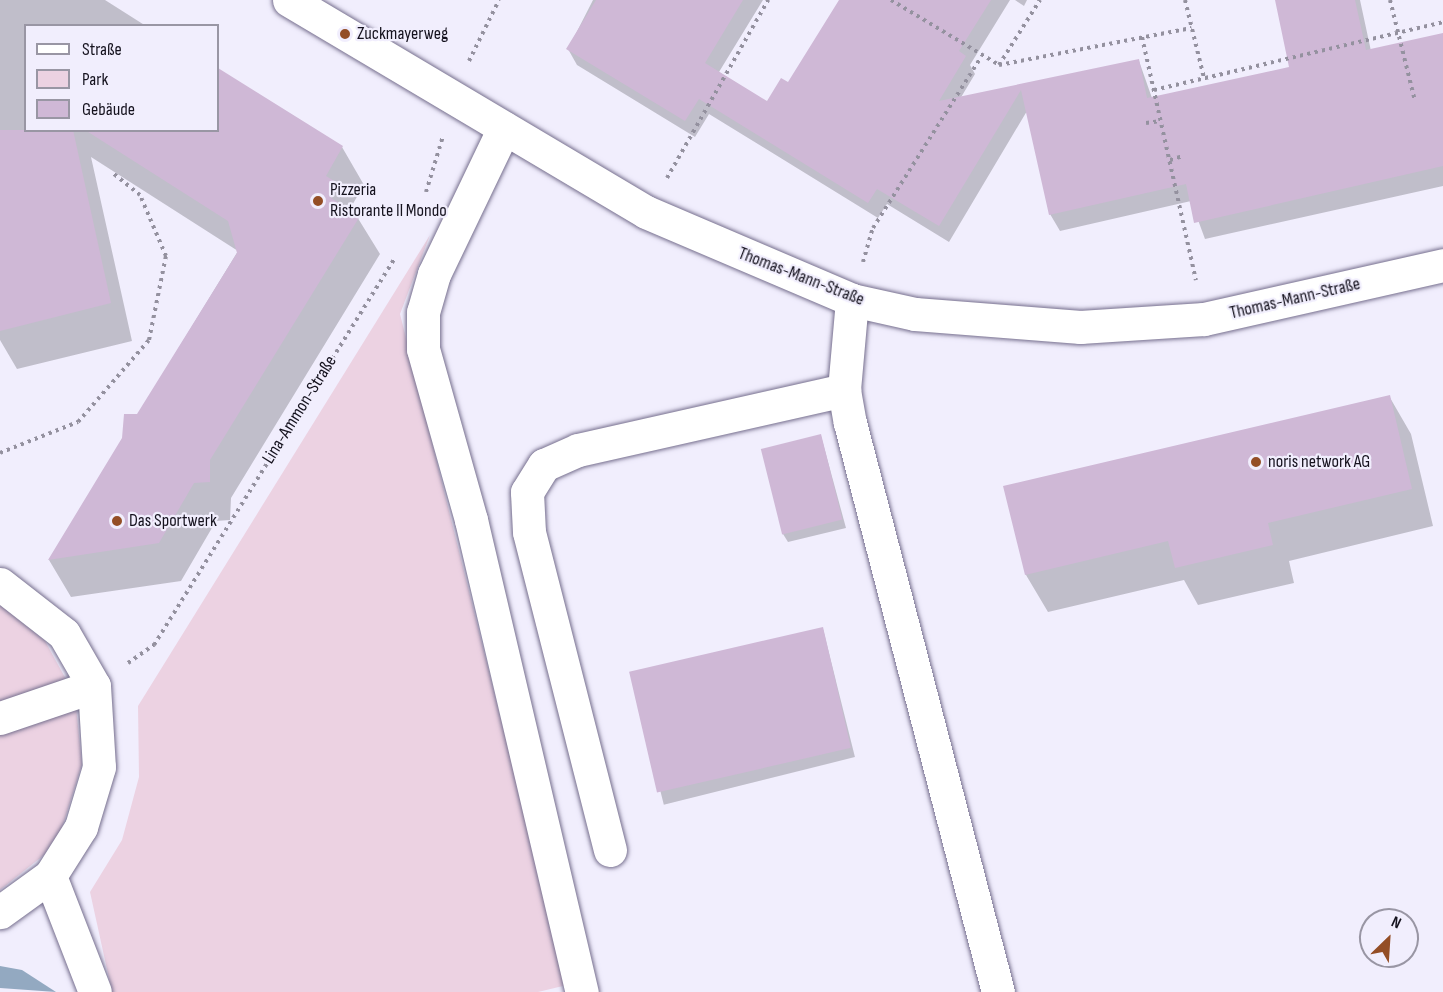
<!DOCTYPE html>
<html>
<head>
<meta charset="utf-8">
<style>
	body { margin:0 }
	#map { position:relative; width:1443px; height:992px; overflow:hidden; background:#f1eefd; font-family:"Sofia Sans Condensed",sans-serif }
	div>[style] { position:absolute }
	.green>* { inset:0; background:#ecd2e2 }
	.water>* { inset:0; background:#93a9c1 }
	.shadow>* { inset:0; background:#0003; transform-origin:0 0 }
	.building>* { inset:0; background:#cfb8d6; transform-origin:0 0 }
	.path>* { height:4px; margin-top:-2px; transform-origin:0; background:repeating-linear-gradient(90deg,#94919f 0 3px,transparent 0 7.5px) }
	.roads { filter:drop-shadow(0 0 2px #766f8e) drop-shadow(0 0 2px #766f8e) }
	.minor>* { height:33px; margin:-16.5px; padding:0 16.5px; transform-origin:16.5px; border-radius:16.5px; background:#fff }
	.dots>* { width:16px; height:16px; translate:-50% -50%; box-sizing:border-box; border:3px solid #f1eefd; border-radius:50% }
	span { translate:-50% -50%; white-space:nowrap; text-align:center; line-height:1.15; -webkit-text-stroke:4.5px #f1eefd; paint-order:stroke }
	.poi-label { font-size:18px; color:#15121e }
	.left { translate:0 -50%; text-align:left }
	.street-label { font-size:18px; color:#15121e }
	.legend { position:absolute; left:24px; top:24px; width:195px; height:108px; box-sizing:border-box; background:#f1eefd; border:2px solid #9996a4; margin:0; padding:8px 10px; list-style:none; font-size:18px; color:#15121e }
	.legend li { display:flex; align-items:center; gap:12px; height:30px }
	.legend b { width:30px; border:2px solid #9996a4 }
	.north { position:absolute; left:1359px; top:908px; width:60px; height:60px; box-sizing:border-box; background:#f1eefd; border:2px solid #9996a4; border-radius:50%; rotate:25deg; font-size:16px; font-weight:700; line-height:24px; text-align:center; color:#15121e }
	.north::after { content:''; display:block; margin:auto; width:21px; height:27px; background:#944e26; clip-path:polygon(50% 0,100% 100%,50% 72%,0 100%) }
</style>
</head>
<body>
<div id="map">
	<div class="green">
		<div style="clip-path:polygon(430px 235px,400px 314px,567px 985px,538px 992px,112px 992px,90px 892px,122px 840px,139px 777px,138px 706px)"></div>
		<div style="clip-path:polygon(0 605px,45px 641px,67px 681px,0 703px)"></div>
		<div style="clip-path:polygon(76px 707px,82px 764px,62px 828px,44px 855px,0 890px,0 733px)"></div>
	</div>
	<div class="water">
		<div style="clip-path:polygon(0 966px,22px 970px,56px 992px,0 988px)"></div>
	</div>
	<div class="shadow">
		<div style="clip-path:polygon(0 0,105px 0,146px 26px,26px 26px,26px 130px,218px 130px,218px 70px,342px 147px,364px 185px,351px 207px,380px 254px,231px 498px,230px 520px,216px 521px,181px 581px,71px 597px,49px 560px,238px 251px,91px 157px,132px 341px,17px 369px,0 340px)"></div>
		<div style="clip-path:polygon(593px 0,763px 0,719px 72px,767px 103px,788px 84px,841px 0,1010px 0,970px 65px,975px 74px,960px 99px,1139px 61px,1152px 98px,1291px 68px,1277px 0,1360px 0,1371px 51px,1443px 34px,1443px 186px,1205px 239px,1191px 201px,1060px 231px,1050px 214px,1027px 111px,949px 242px,887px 204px,878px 218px,709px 114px,695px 137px,577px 65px,568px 49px)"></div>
		<div style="clip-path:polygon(1015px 0,1027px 0,1024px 6px)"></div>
		<div style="clip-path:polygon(1389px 396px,1411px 434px,1433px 526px,1289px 561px,1294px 583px,1198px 605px,1184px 580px,1048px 612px,1026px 575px,1005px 488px)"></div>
		<div style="clip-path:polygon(821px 436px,846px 528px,788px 542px,783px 534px)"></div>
		<div style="left:823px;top:629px;width:132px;height:197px;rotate:76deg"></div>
	</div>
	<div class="building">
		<div style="clip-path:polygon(596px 0,743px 0,705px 63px,767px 101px,781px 78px,788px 82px,839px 0,991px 0,959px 51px,966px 56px,939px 101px,1139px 59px,1147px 98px,1289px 67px,1275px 0,1355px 0,1366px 50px,1443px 33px,1443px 166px,1194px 223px,1186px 184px,1049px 215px,1021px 90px,939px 226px,877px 189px,868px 203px,699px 99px,685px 121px,566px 49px)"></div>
		<div style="clip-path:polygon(218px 68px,343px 146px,326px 176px,339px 184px,331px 198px,360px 216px,210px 460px,210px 482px,194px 483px,159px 543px,48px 560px,122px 438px,124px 414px,137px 414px,237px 253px,228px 221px,85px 130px,218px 130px)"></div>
		<div style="clip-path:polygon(0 130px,73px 130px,111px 303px,0 331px)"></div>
		<div style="clip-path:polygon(1390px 395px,1412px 489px,1268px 523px,1273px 545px,1175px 568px,1168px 541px,1025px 575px,1003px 486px)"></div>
		<div style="left:821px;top:434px;width:88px;height:62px;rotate:76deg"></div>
		<div style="left:823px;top:627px;width:124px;height:199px;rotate:77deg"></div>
	</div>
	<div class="path">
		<div style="left:891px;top:0;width:126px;rotate:31deg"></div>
		<div style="left:999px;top:65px;width:196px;rotate:-10.9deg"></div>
		<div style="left:1185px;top:0;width:80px;rotate:76.3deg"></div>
		<div style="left:1390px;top:0;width:104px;rotate:76.1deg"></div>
		<div style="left:1142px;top:37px;width:249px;rotate:77.5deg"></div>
		<div style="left:469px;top:61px;width:68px;rotate:-63.8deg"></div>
		<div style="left:999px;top:65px;width:77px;rotate:-57.8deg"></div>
		<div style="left:1154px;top:90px;width:297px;rotate:-13.2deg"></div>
		<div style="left:1146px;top:123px;width:15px;rotate:-8deg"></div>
		<div style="left:1170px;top:160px;width:14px;rotate:-17deg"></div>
		<div style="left:667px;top:178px;width:205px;rotate:-60.4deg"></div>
		<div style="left:426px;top:192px;width:59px;rotate:-73.1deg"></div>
		<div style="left:863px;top:262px;width:35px;rotate:-74deg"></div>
		<div style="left:873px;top:228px;width:202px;rotate:-57.7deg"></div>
		<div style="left:0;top:453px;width:84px;rotate:-21.7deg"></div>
		<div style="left:78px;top:422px;width:108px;rotate:-49.1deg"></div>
		<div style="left:149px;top:340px;width:86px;rotate:-78.6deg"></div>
		<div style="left:166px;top:256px;width:66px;rotate:-113.1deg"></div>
		<div style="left:140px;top:195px;width:36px;rotate:-141deg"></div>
		<div style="left:128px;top:663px;width:32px;rotate:-35deg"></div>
		<div style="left:154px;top:645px;width:456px;rotate:-58.1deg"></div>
	</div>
	<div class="roads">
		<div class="minor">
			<div style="left:289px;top:0;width:415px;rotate:30.7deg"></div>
			<div style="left:646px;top:212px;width:224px;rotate:23.1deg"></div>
			<div style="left:852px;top:300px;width:65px;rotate:12.5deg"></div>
			<div style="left:915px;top:314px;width:166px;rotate:4.5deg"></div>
			<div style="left:1080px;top:327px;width:124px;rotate:-3.7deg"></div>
			<div style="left:1204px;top:319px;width:245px;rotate:-12.7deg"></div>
			<div style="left:504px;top:128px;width:162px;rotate:115.6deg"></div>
			<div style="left:434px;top:274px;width:40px;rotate:106deg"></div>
			<div style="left:423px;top:312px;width:37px;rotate:90deg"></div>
			<div style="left:423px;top:349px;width:178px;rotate:74.3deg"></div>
			<div style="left:471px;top:520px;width:485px;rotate:76.8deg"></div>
			<div style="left:852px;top:300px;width:90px;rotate:95.1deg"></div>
			<div style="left:844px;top:390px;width:34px;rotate:80deg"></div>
			<div style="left:850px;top:423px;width:588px;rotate:75.42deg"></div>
			<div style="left:0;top:584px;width:81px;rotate:38deg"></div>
			<div style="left:64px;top:634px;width:60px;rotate:60deg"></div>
			<div style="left:94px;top:686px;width:81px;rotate:86.5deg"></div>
			<div style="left:99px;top:767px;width:63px;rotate:106.7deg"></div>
			<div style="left:81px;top:827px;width:58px;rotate:122.3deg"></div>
			<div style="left:50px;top:876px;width:62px;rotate:144.2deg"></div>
			<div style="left:0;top:718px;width:99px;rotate:-18.8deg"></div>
			<div style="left:610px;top:850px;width:328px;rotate:-104.3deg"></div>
			<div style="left:529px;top:532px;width:40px;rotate:-92.9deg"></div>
			<div style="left:527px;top:492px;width:32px;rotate:-58deg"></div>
			<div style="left:544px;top:465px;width:37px;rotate:-24deg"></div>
			<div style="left:578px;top:450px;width:273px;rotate:-12.7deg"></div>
			<div style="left:50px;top:876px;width:124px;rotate:68.8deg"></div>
		</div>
	</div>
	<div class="dots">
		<div style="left:345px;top:34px;background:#944e26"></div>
		<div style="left:318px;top:201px;background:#944e26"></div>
		<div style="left:1256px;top:462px;background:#944e26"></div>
		<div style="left:117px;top:521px;background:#944e26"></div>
	</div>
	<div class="poi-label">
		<span class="left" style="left:357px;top:34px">Zuckmayerweg</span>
		<span class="left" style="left:330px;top:201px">Pizzeria<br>Ristorante Il Mondo</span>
		<span class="left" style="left:1268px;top:462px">noris network AG</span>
		<span class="left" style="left:129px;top:521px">Das Sportwerk</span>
	</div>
	<div class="street-label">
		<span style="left:801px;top:277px;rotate:21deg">Thomas-Mann-Straße</span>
		<span style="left:1295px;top:299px;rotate:-13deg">Thomas-Mann-Straße</span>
		<span style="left:300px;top:410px;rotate:-58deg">Lina-Ammon-Straße</span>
	</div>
	<ul class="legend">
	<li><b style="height:8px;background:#fff"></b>Straße</li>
	<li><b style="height:16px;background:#ecd2e2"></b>Park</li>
	<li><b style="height:16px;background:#cfb8d6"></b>Gebäude</li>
	</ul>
	<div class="north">N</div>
</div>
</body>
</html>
